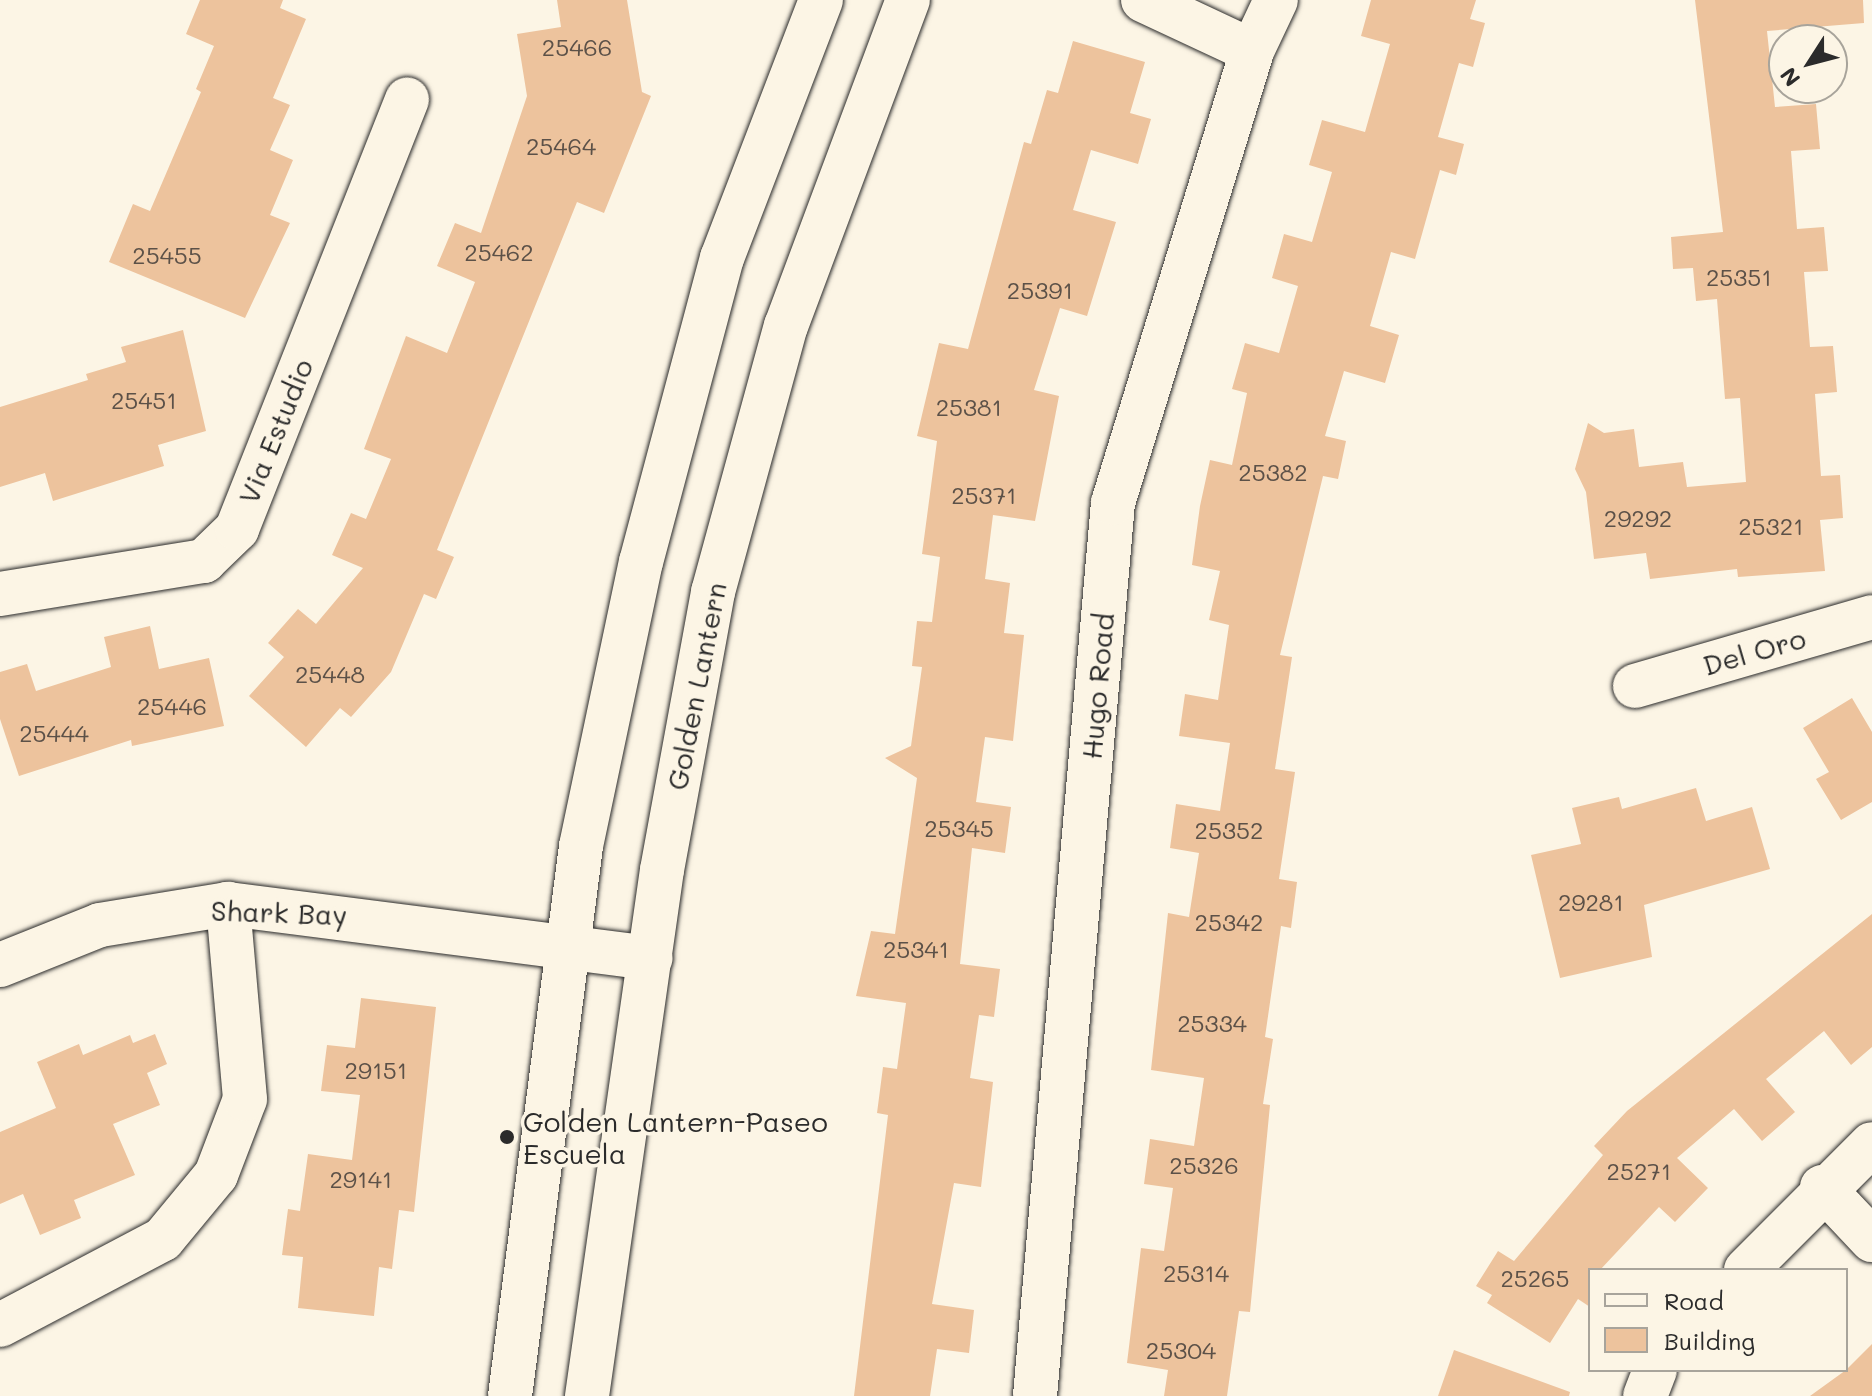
<!DOCTYPE html>
<html>
<head>
<meta charset="utf-8">
<style>
	body { margin:0 }
	#map { position:relative; width:1872px; height:1396px; overflow:hidden; background:#fcf5e5; font-family:Mali,sans-serif }
	div>[style] { position:absolute }
	.building>* { inset:0; background:#edc39d }
	.roads { filter:drop-shadow(0 0 2px #2b2b2b) drop-shadow(0 0 2px #2b2b2b) }
	.street>* { height:44px; margin:-22px; padding:0 22px; transform-origin:22px; border-radius:22px; background:#fcf5e5 }
	.secondary>* { height:44px; margin:-22px; padding:0 22px; transform-origin:22px; border-radius:22px; background:#fcf5e5 }
	.primary>* { height:44px; margin:-22px; padding:0 22px; transform-origin:22px; border-radius:22px; background:#fcf5e5 }
	.dots>* { width:22px; height:22px; translate:-50% -50%; box-sizing:border-box; border:4px solid #fcf5e5; border-radius:50% }
	span { translate:-50% -50%; white-space:nowrap; text-align:center; line-height:1.15; -webkit-text-stroke:7px #fcf5e5; paint-order:stroke }
	.number-label { font-size:24px; color:#5c5148 }
	.number-label span { -webkit-text-stroke-width:0 }
	.street-label { font-size:28px; color:#2b2b2b }
	.poi-label { font-size:28px; color:#2b2b2b }
	.left { translate:0 -50%; text-align:left }
	.legend { position:absolute; left:1588px; top:1268px; width:260px; height:104px; box-sizing:border-box; background:#fcf5e5; border:2px solid #a8a49b; margin:0; padding:10px 14px; list-style:none; font-size:24px; color:#2b2b2b }
	.legend li { display:flex; align-items:center; gap:16px; height:40px }
	.legend b { width:40px; border:2px solid #a8a49b }
	.north { position:absolute; left:1768px; top:24px; width:80px; height:80px; box-sizing:border-box; background:#fcf5e5; border:2px solid #a8a49b; border-radius:50%; rotate:234deg; font-size:22px; font-weight:700; line-height:32px; text-align:center; color:#2b2b2b }
	.north::after { content:''; display:block; margin:auto; width:28px; height:36px; background:#2b2b2b; clip-path:polygon(50% 0,100% 100%,50% 72%,0 100%) }
</style>
</head>
<body>
<div id="map">
	<div class="building">
		<div style="clip-path:polygon(200px 0,283px 0,280px 8px,306px 19px,273px 98px,290px 105px,270px 150px,293px 160px,270px 215px,290px 223px,245px 318px,109px 262px,133px 204px,150px 211px,201px 92px,196px 89px,214px 46px,186px 34px)"></div>
		<div style="clip-path:polygon(557px 0,627px 0,642px 92px,651px 96px,604px 213px,577px 202px,437px 550px,454px 557px,436px 599px,424px 594px,391px 672px,351px 717px,340px 708px,306px 747px,249px 696px,284px 657px,268px 643px,298px 609px,316px 624px,363px 568px,332px 555px,351px 513px,366px 519px,391px 459px,364px 449px,406px 336px,447px 353px,475px 282px,437px 266px,455px 223px,481px 233px,527px 96px,517px 34px,561px 27px)"></div>
		<div style="clip-path:polygon(1371px 0,1476px 0,1470px 19px,1485px 23px,1473px 67px,1459px 63px,1438px 137px,1464px 144px,1456px 175px,1440px 170px,1415px 259px,1391px 252px,1370px 326px,1399px 335px,1385px 383px,1344px 371px,1325px 436px,1346px 441px,1338px 479px,1323px 476px,1280px 655px,1292px 657px,1275px 769px,1295px 772px,1279px 879px,1297px 882px,1291px 928px,1281px 926px,1265px 1037px,1273px 1039px,1263px 1104px,1270px 1105px,1250px 1312px,1239px 1311px,1227px 1396px,1164px 1396px,1168px 1370px,1127px 1363px,1141px 1248px,1164px 1251px,1173px 1188px,1144px 1184px,1150px 1139px,1194px 1146px,1204px 1078px,1151px 1070px,1168px 913px,1189px 917px,1199px 853px,1170px 848px,1176px 804px,1220px 811px,1230px 743px,1179px 736px,1185px 694px,1218px 700px,1229px 625px,1209px 620px,1220px 571px,1192px 565px,1200px 506px,1210px 460px,1232px 465px,1247px 393px,1232px 389px,1245px 343px,1279px 353px,1298px 286px,1272px 278px,1284px 234px,1312px 242px,1332px 172px,1309px 165px,1322px 120px,1365px 132px,1390px 44px,1361px 36px)"></div>
		<div style="clip-path:polygon(1695px 0,1863px 0,1864px 23px,1767px 31px,1775px 107px,1816px 104px,1820px 149px,1791px 151px,1797px 229px,1824px 227px,1828px 271px,1804px 272px,1810px 347px,1833px 346px,1837px 392px,1815px 394px,1821px 476px,1840px 475px,1843px 518px,1820px 520px,1825px 571px,1738px 577px,1737px 569px,1650px 579px,1646px 553px,1594px 559px,1586px 492px,1575px 469px,1588px 423px,1604px 433px,1634px 429px,1639px 467px,1683px 462px,1687px 487px,1746px 482px,1740px 398px,1725px 399px,1717px 299px,1696px 301px,1693px 268px,1673px 269px,1671px 237px,1723px 232px)"></div>
		<div style="clip-path:polygon(1073px 41px,1145px 62px,1130px 113px,1151px 119px,1138px 164px,1091px 150px,1073px 210px,1116px 222px,1087px 316px,1060px 308px,1034px 390px,1059px 396px,1035px 521px,993px 515px,985px 579px,1010px 583px,1004px 633px,1024px 635px,1013px 741px,985px 737px,976px 802px,1011px 807px,1005px 853px,972px 848px,960px 964px,1000px 969px,994px 1017px,979px 1015px,970px 1078px,993px 1082px,981px 1187px,954px 1183px,932px 1304px,974px 1310px,969px 1353px,937px 1349px,930px 1396px,854px 1396px,888px 1115px,877px 1113px,883px 1067px,897px 1069px,906px 1003px,856px 996px,871px 931px,895px 934px,917px 778px,885px 758px,911px 746px,922px 667px,912px 666px,917px 621px,932px 622px,940px 557px,922px 554px,937px 441px,917px 436px,939px 343px,968px 349px,1024px 142px,1031px 144px,1047px 90px,1058px 93px)"></div>
		<div style="clip-path:polygon(183px 330px,206px 431px,158px 445px,164px 466px,53px 501px,45px 473px,0 487px,0 407px,88px 380px,86px 374px,126px 362px,121px 347px)"></div>
		<div style="clip-path:polygon(150px 626px,159px 669px,209px 658px,224px 726px,132px 746px,131px 740px,19px 776px,0 719px,0 672px,27px 664px,36px 691px,111px 667px,104px 637px)"></div>
		<div style="clip-path:polygon(1852px 698px,1872px 732px,1872px 802px,1841px 820px,1816px 779px,1829px 772px,1803px 728px)"></div>
		<div style="clip-path:polygon(1696px 788px,1706px 821px,1752px 807px,1770px 869px,1644px 905px,1652px 957px,1560px 978px,1531px 855px,1581px 844px,1572px 808px,1619px 797px,1622px 809px)"></div>
		<div style="clip-path:polygon(1872px 914px,1872px 1047px,1851px 1065px,1824px 1031px,1766px 1079px,1795px 1112px,1762px 1141px,1734px 1109px,1677px 1158px,1708px 1188px,1675px 1222px,1659px 1207px,1600px 1270px,1590px 1270px,1590px 1307px,1578px 1299px,1550px 1343px,1487px 1303px,1492px 1295px,1476px 1286px,1498px 1251px,1514px 1261px,1603px 1155px,1594px 1146px,1627px 1111px)"></div>
		<div style="clip-path:polygon(361px 998px,436px 1007px,414px 1212px,399px 1210px,392px 1269px,379px 1267px,374px 1316px,298px 1308px,303px 1257px,282px 1255px,288px 1209px,300px 1211px,308px 1154px,352px 1160px,360px 1095px,321px 1091px,327px 1045px,355px 1048px)"></div>
		<div style="clip-path:polygon(155px 1034px,167px 1064px,147px 1073px,160px 1105px,113px 1124px,135px 1175px,74px 1200px,81px 1218px,40px 1235px,23px 1194px,0 1204px,0 1132px,56px 1108px,37px 1062px,79px 1044px,83px 1055px,130px 1035px,133px 1043px)"></div>
		<div style="clip-path:polygon(1872px 1344px,1872px 1396px,1810px 1396px,1846px 1370px)"></div>
		<div style="clip-path:polygon(1454px 1350px,1570px 1392px,1569px 1396px,1438px 1396px)"></div>
	</div>
	<div class="roads">
		<div class="street">
			<div style="left:0;top:594px;width:207px;rotate:-9.2deg"></div>
			<div style="left:204px;top:561px;width:46px;rotate:-44.1deg"></div>
			<div style="left:237px;top:529px;width:462px;rotate:-68.4deg"></div>
			<div style="left:1635px;top:686px;width:247px;rotate:-16.2deg"></div>
			<div style="left:1822px;top:1187px;width:73px;rotate:46.7deg"></div>
			<div style="left:1746px;top:1270px;width:178px;rotate:-45deg"></div>
			<div style="left:0;top:1325px;width:184px;rotate:-27.8deg"></div>
			<div style="left:163px;top:1239px;width:83px;rotate:-50.4deg"></div>
			<div style="left:216px;top:1175px;width:81px;rotate:-69.1deg"></div>
			<div style="left:245px;top:1099px;width:196px;rotate:-95deg"></div>
			<div style="left:1035px;top:1396px;width:896px;rotate:-85.01deg"></div>
			<div style="left:1113px;top:503px;width:473px;rotate:-72.9deg"></div>
			<div style="left:1252px;top:51px;width:56px;rotate:-64.8deg"></div>
			<div style="left:1645px;top:1396px;width:28px;rotate:-69deg"></div>
		</div>
		<div class="secondary">
			<div style="left:1143px;top:0;width:120px;rotate:25.1deg"></div>
			<div style="left:0;top:965px;width:108px;rotate:-21.8deg"></div>
			<div style="left:100px;top:925px;width:130px;rotate:-9.3deg"></div>
			<div style="left:228px;top:904px;width:426px;rotate:7.3deg"></div>
		</div>
		<div class="primary">
			<div style="left:510px;top:1396px;width:555px;rotate:-82.64deg"></div>
			<div style="left:581px;top:846px;width:290px;rotate:-78.1deg"></div>
			<div style="left:641px;top:562px;width:315px;rotate:-75.1deg"></div>
			<div style="left:722px;top:258px;width:276px;rotate:-69deg"></div>
			<div style="left:587px;top:1396px;width:531px;rotate:-81.89deg"></div>
			<div style="left:662px;top:870px;width:283px;rotate:-79.6deg"></div>
			<div style="left:713px;top:592px;width:276px;rotate:-74.7deg"></div>
			<div style="left:786px;top:326px;width:348px;rotate:-69.5deg"></div>
		</div>
	</div>
	<div class="dots">
		<div style="left:507px;top:1137px;background:#2b2b2b"></div>
	</div>
	<div class="number-label">
		<span style="left:577px;top:47px">25466</span>
		<span style="left:561px;top:146px">25464</span>
		<span style="left:499px;top:252px">25462</span>
		<span style="left:167px;top:255px">25455</span>
		<span style="left:1739px;top:277px">25351</span>
		<span style="left:1040px;top:290px">25391</span>
		<span style="left:144px;top:400px">25451</span>
		<span style="left:969px;top:407px">25381</span>
		<span style="left:1273px;top:472px">25382</span>
		<span style="left:984px;top:495px">25371</span>
		<span style="left:1638px;top:518px">29292</span>
		<span style="left:1771px;top:526px">25321</span>
		<span style="left:330px;top:674px">25448</span>
		<span style="left:172px;top:706px">25446</span>
		<span style="left:54px;top:733px">25444</span>
		<span style="left:959px;top:828px">25345</span>
		<span style="left:1229px;top:830px">25352</span>
		<span style="left:1591px;top:902px">29281</span>
		<span style="left:1229px;top:922px">25342</span>
		<span style="left:916px;top:949px">25341</span>
		<span style="left:1212px;top:1023px">25334</span>
		<span style="left:376px;top:1070px">29151</span>
		<span style="left:1204px;top:1165px">25326</span>
		<span style="left:1639px;top:1171px">25271</span>
		<span style="left:361px;top:1179px">29141</span>
		<span style="left:1196px;top:1273px">25314</span>
		<span style="left:1535px;top:1278px">25265</span>
		<span style="left:1181px;top:1350px">25304</span>
	</div>
	<div class="street-label">
		<span style="left:275px;top:431px;rotate:-68deg">Via Estudio</span>
		<span style="left:1754px;top:651px;rotate:-16deg">Del Oro</span>
		<span style="left:696px;top:686px;rotate:-79deg">Golden Lantern</span>
		<span style="left:1097px;top:686px;rotate:-85deg">Hugo Road</span>
		<span style="left:279px;top:912px;rotate:2deg">Shark Bay</span>
	</div>
	<div class="poi-label">
		<span class="left" style="left:523px;top:1137px">Golden Lantern-Paseo<br>Escuela</span>
	</div>
	<ul class="legend">
	<li><b style="height:10px;background:#fcf5e5"></b>Road</li>
	<li><b style="height:22px;background:#edc39d"></b>Building</li>
	</ul>
	<div class="north">N</div>
</div>
</body>
</html>
